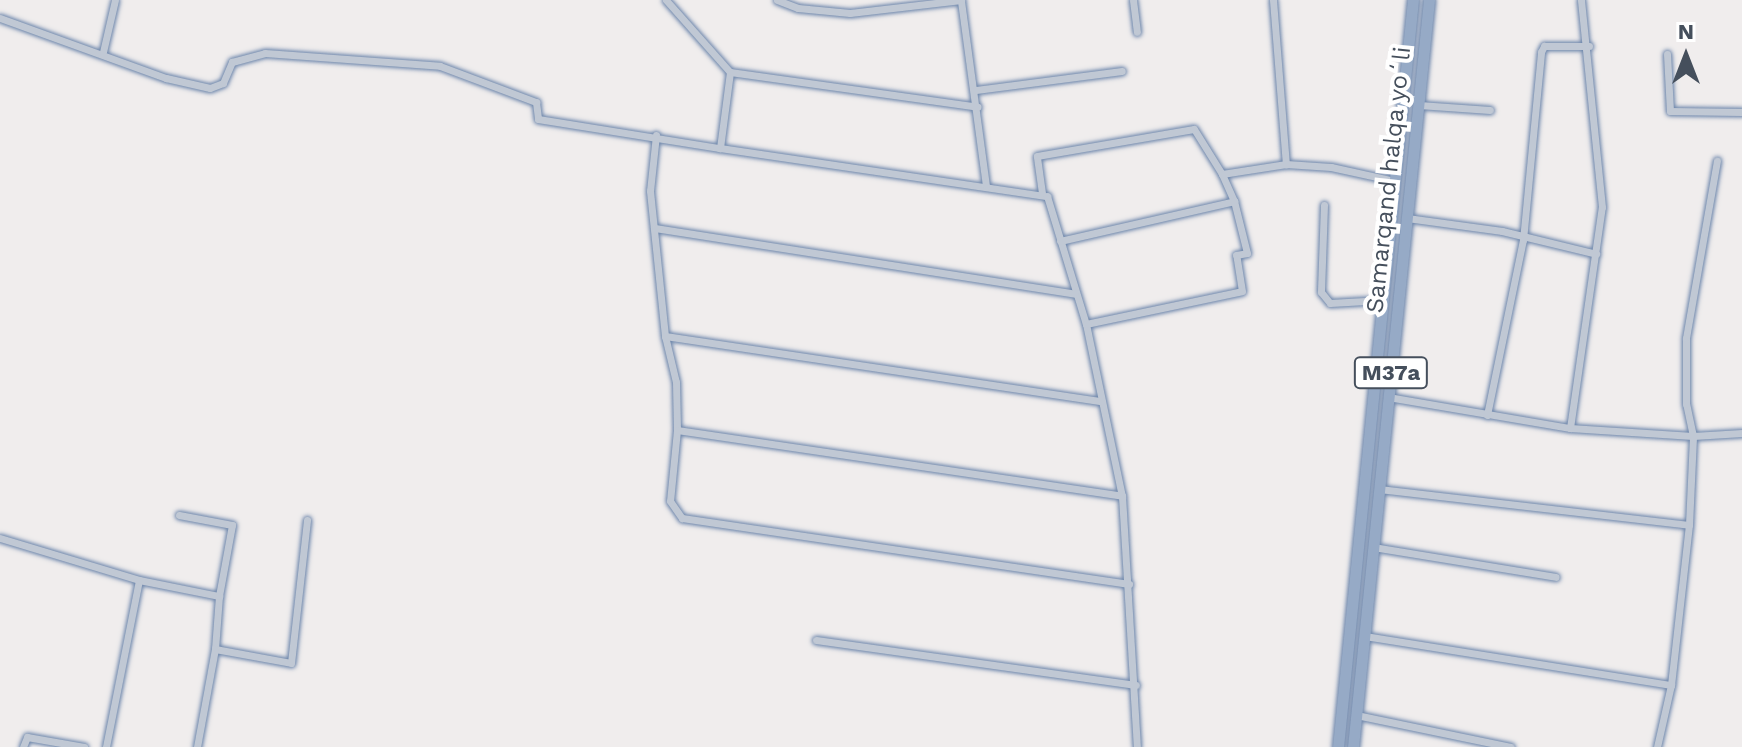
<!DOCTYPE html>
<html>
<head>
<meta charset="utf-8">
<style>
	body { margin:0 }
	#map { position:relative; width:1742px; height:747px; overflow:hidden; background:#f0eded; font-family:"Work Sans",sans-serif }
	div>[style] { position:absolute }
	.roads { filter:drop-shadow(0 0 2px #6d86ab) drop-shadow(0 0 2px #6d86ab) }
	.minor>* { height:7px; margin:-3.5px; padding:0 3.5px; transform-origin:3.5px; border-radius:3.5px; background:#c0c8d4 }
	.trunk>* { height:11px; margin:-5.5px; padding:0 5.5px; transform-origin:5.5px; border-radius:5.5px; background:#96aac6 }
	span { translate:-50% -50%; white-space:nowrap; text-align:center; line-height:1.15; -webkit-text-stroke:8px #fff; paint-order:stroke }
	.shield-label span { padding:2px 6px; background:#fff; border:2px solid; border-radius:6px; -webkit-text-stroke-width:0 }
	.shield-label { font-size:22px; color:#454f5c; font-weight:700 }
	.street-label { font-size:24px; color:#454f5c }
	.north { position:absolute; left:1646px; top:16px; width:80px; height:80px; -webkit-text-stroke:6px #fff; paint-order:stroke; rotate:0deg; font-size:22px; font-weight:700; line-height:32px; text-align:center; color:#454f5c }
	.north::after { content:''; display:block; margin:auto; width:28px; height:36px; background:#454f5c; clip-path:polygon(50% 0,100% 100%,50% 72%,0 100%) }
</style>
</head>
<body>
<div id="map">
	<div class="roads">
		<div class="minor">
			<div style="left:666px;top:0;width:96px;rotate:48.4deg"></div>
			<div style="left:730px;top:72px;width:77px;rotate:97.5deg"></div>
			<div style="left:720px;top:148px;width:331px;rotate:8.4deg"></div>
			<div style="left:1047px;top:196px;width:134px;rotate:73.1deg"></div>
			<div style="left:1086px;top:324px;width:176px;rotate:78.2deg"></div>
			<div style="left:1122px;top:496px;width:251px;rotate:86.6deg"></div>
			<div style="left:777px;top:0;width:22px;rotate:21deg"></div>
			<div style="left:798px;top:8px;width:52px;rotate:5.5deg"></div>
			<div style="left:850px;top:13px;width:112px;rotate:-6.7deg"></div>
			<div style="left:1133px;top:0;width:32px;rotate:83deg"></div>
			<div style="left:1273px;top:0;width:165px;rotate:85.5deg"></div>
			<div style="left:1286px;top:164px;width:45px;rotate:3.8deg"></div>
			<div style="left:1331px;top:167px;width:66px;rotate:12.3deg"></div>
			<div style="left:961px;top:1px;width:186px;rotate:82.3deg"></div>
			<div style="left:0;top:18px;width:177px;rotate:19.9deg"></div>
			<div style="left:166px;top:78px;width:45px;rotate:12.8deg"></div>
			<div style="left:210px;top:88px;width:14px;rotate:-21deg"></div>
			<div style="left:223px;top:83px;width:23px;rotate:-67deg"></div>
			<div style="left:232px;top:62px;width:34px;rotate:-15deg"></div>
			<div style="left:265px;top:53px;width:175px;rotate:4.2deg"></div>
			<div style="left:440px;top:66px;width:103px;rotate:20.6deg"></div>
			<div style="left:536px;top:102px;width:17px;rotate:83deg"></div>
			<div style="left:538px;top:119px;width:184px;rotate:9.1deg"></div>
			<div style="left:103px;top:52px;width:53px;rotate:-77deg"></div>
			<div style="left:1667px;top:54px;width:57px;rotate:87deg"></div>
			<div style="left:1670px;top:111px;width:72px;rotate:0.8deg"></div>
			<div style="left:730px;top:72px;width:250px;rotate:8deg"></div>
			<div style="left:976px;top:90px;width:147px;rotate:-7.4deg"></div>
			<div style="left:1419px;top:105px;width:71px;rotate:4deg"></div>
			<div style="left:656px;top:135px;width:56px;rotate:96.1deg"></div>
			<div style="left:650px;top:191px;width:146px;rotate:84.1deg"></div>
			<div style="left:665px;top:336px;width:441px;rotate:8.5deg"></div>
			<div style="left:1042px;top:193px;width:37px;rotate:-98deg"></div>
			<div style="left:1037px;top:156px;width:159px;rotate:-9.8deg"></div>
			<div style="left:1194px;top:129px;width:53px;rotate:58.1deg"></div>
			<div style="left:1222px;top:174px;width:65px;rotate:-8.9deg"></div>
			<div style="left:1324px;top:205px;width:87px;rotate:92deg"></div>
			<div style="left:1321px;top:292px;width:14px;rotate:51deg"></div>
			<div style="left:1330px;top:303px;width:53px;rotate:-3.2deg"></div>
			<div style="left:1407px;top:218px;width:96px;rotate:7.8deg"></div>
			<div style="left:1502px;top:231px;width:97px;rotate:13.7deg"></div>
			<div style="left:655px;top:228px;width:425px;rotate:8.9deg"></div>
			<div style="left:1060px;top:241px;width:179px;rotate:-12.9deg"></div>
			<div style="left:1234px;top:201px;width:30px;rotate:-114deg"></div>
			<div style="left:1086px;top:324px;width:159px;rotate:-11.9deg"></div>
			<div style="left:1242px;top:291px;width:36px;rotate:-99deg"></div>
			<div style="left:1236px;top:255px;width:11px;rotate:-10deg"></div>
			<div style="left:1247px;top:253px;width:54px;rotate:-104deg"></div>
			<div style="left:665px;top:336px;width:47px;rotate:76.6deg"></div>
			<div style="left:676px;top:382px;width:48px;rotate:88.8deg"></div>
			<div style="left:677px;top:430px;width:450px;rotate:8.4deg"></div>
			<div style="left:1388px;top:397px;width:185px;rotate:9.7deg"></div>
			<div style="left:1570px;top:428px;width:123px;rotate:3.7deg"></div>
			<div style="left:1693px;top:436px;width:49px;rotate:-3.5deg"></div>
			<div style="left:1487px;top:415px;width:179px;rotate:-78.4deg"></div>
			<div style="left:1523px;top:240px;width:189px;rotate:-84.5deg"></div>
			<div style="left:1541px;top:52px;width:7px;rotate:-63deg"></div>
			<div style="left:1544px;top:46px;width:45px"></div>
			<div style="left:1570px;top:428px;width:223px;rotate:-81.8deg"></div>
			<div style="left:1602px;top:207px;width:208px;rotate:-95.8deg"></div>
			<div style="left:677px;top:430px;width:71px;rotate:95.6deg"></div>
			<div style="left:670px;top:501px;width:21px;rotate:55deg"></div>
			<div style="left:682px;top:518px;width:452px;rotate:8.4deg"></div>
			<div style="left:1379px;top:489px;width:312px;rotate:6.6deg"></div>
			<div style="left:179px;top:515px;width:54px;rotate:10.7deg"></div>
			<div style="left:232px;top:525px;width:72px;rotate:100.4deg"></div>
			<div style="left:0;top:538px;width:145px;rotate:16.8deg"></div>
			<div style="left:139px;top:580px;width:170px;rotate:101.2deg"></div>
			<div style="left:1373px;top:547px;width:185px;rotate:9.3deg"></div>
			<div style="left:139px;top:580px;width:82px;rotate:11.3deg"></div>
			<div style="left:219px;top:596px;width:53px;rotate:94.3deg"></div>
			<div style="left:215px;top:649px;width:77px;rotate:10.4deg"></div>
			<div style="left:291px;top:663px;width:144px;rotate:-83.6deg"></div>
			<div style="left:1365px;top:636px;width:310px;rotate:9.1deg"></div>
			<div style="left:816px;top:640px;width:323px;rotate:8deg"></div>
			<div style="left:1356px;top:715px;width:158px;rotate:11.7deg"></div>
			<div style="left:23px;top:747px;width:11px;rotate:-68deg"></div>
			<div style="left:27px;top:737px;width:58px;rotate:10deg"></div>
			<div style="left:197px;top:747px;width:100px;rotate:-79.6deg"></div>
			<div style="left:1657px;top:747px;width:64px;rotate:-77.3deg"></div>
			<div style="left:1671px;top:685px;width:161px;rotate:-83.6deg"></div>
			<div style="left:1689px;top:525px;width:89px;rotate:-87.4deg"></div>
			<div style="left:1693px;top:436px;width:33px;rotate:-102deg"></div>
			<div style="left:1686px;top:404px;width:66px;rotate:-90deg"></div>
			<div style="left:1686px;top:338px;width:180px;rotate:-80.1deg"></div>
		</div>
		<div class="trunk">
			<div style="left:1338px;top:747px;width:751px;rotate:-84.27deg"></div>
			<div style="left:1353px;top:747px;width:751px;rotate:-84.19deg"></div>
		</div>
	</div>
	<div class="shield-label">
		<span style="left:1391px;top:373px">M37a</span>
	</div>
	<div class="street-label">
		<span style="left:1389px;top:180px;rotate:-84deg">Samarqand halqa yoʻli</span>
	</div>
	<div class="north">N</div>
</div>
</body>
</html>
